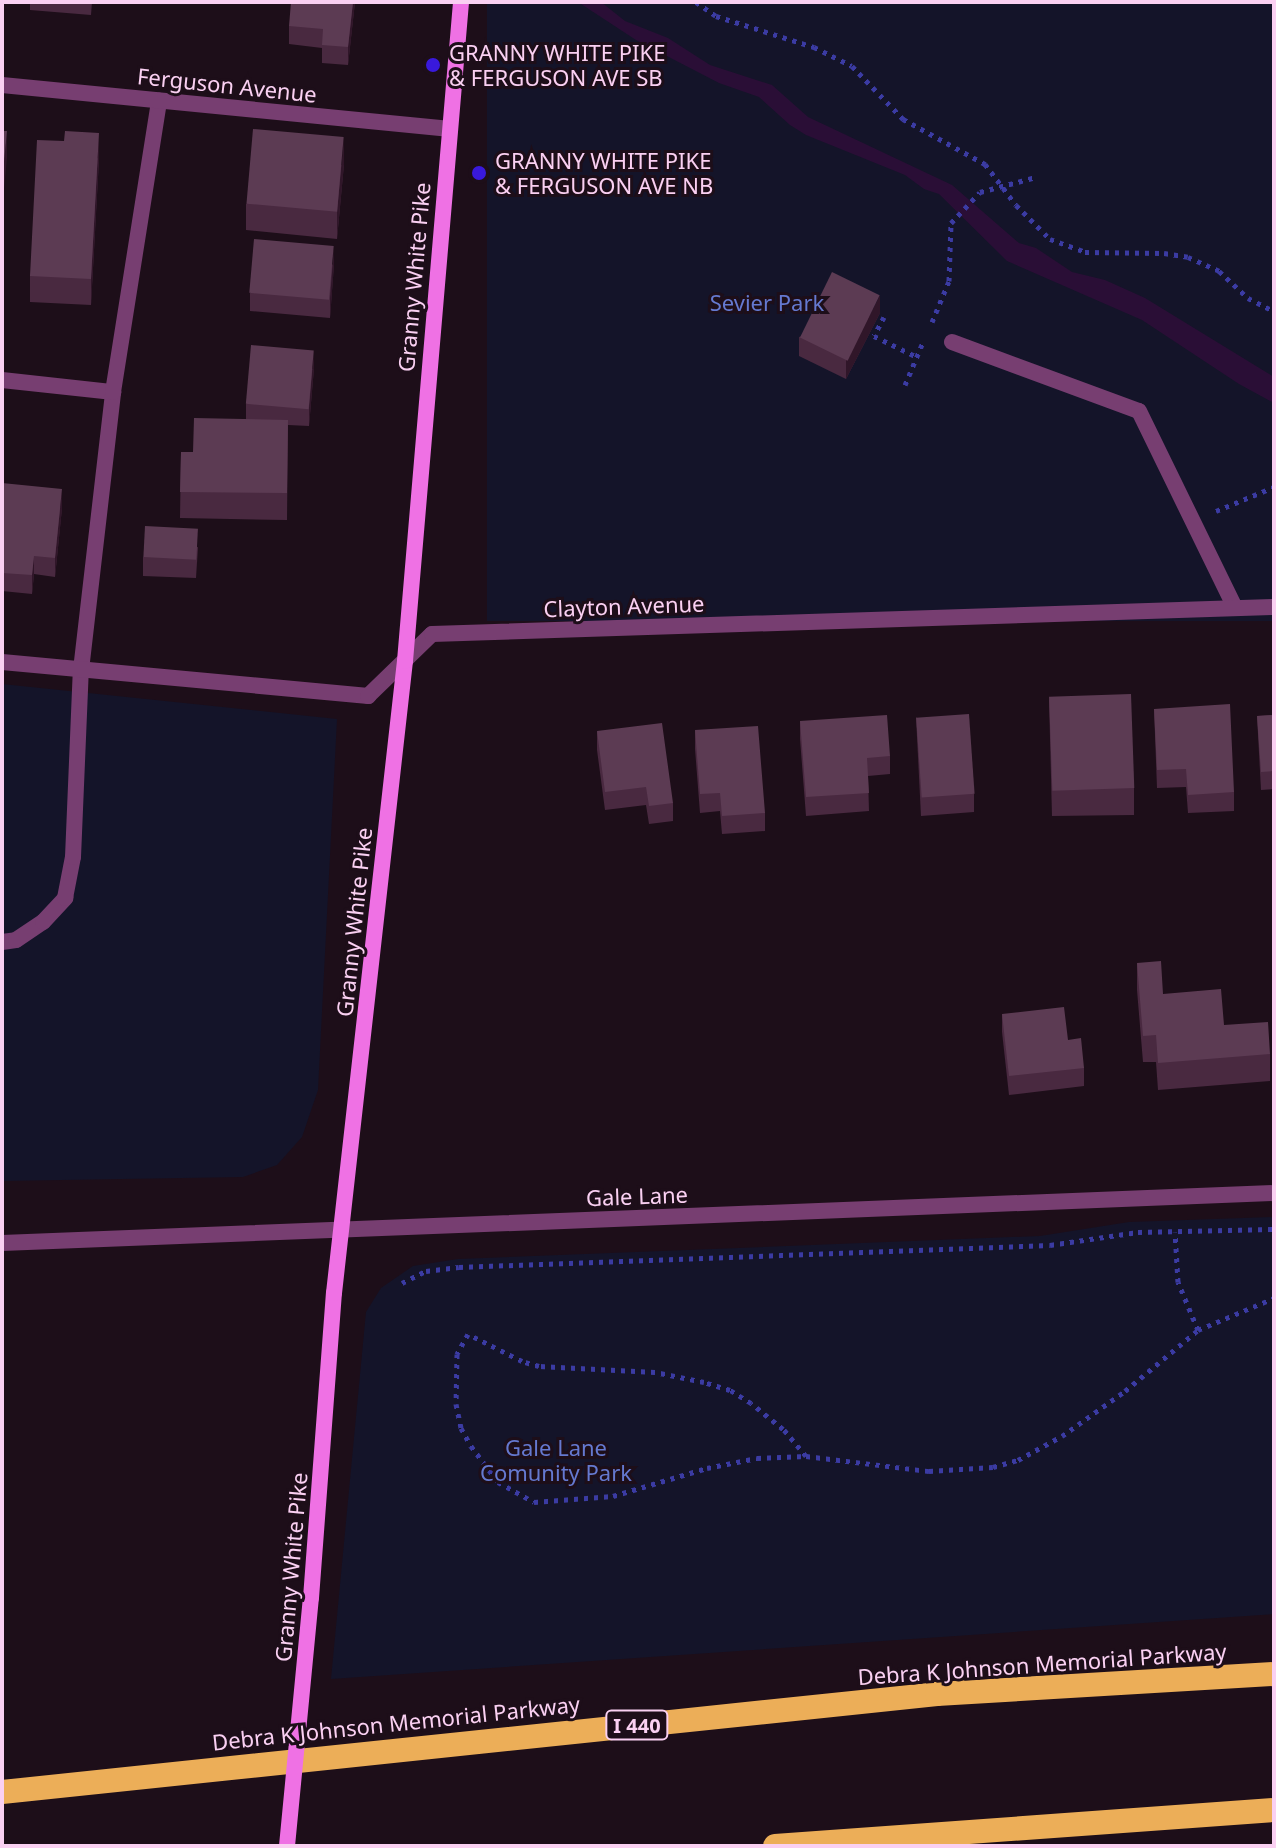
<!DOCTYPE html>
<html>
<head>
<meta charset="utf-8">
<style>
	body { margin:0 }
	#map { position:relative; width:1276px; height:1848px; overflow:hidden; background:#1d0e19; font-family:"Noto Sans",sans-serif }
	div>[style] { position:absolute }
	.green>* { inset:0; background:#141429; transform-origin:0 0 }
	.water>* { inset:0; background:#2a0e36 }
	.path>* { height:5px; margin-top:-2.5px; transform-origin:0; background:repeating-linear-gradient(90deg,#3b3ba3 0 4px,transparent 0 10px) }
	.service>* { height:16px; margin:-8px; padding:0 8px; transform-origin:8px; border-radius:8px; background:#773e71 }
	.minor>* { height:16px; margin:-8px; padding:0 8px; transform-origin:8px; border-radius:8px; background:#773e71 }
	.tertiary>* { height:16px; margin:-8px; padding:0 8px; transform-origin:8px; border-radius:8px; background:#773e71 }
	.secondary>* { height:16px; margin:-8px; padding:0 8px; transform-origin:8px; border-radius:8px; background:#ef71e4 }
	.motorway>* { height:24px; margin:-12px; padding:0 12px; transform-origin:12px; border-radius:12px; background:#ecae58 }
	.secondary-bridge>* { height:16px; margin:-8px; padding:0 8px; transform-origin:8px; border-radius:8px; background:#ef71e4 }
	.wall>* { inset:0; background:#492940 }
	.shaded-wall>* { inset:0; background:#301629 }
	.building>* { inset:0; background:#5c3b53; transform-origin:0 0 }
	.dots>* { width:22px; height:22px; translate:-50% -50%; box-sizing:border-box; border:4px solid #1d0e19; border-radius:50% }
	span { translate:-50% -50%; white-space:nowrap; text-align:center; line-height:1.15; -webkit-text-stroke:6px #1d0e19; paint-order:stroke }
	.shield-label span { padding:2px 6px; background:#1d0e19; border:2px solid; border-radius:6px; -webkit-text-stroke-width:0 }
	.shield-label { font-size:20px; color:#fad0f2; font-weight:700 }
	.poi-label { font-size:22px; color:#fad0f2 }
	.left { translate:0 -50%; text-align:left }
	.street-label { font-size:22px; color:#fad0f2 }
	.park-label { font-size:22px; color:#6579d0 }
	.frame { position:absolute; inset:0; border:4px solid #fad0f2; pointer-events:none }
</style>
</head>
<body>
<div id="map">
	<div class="green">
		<div style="left:487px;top:2px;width:787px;height:619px"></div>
		<div style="clip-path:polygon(2px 684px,337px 719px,318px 1090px,302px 1137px,277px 1165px,243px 1177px,2px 1181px)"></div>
		<div style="clip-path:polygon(1274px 1217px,1274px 1614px,331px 1679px,366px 1312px,381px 1288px,413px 1266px,458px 1259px,1040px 1236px,1129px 1222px)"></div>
	</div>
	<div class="water">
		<div style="clip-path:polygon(578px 2px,601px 2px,625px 21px,668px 38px,710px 65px,772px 85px,808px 117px,952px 185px,1019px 243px,1036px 248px,1072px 272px,1105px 280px,1145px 298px,1274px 377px,1274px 403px,1239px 384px,1142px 320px,1007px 261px,939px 194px,924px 189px,905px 175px,806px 135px,790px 125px,759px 97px,719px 83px,636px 40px)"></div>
	</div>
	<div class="path">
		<div style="left:696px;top:2px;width:24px;rotate:35deg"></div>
		<div style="left:716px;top:16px;width:103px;rotate:17.6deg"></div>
		<div style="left:814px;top:47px;width:42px;rotate:26.6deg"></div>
		<div style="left:852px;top:66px;width:74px;rotate:46.1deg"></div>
		<div style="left:903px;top:119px;width:94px;rotate:28.8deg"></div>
		<div style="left:985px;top:164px;width:51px;rotate:52.9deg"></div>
		<div style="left:1016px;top:205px;width:48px;rotate:45deg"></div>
		<div style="left:1050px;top:239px;width:37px;rotate:20deg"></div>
		<div style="left:1085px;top:252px;width:79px;rotate:0.7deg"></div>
		<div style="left:1164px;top:253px;width:24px;rotate:9deg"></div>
		<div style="left:1188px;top:257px;width:34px;rotate:24deg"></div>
		<div style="left:1219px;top:271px;width:40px;rotate:43deg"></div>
		<div style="left:1248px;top:298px;width:29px;rotate:27deg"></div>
		<div style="left:884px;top:317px;width:21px;rotate:118deg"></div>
		<div style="left:874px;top:336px;width:48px;rotate:26deg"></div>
		<div style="left:932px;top:322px;width:44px;rotate:-67.5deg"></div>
		<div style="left:949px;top:281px;width:58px;rotate:-88deg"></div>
		<div style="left:951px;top:223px;width:42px;rotate:-46.9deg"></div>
		<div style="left:980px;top:192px;width:58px;rotate:-15deg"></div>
		<div style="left:905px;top:385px;width:47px;rotate:-67.3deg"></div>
		<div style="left:1216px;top:511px;width:63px;rotate:-22.5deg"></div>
		<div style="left:402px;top:1283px;width:27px;rotate:-27deg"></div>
		<div style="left:426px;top:1271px;width:33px;rotate:-7deg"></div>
		<div style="left:459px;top:1267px;width:591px;rotate:-2.13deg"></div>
		<div style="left:1050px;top:1245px;width:89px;rotate:-8.4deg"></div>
		<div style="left:1138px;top:1232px;width:136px;rotate:-1.3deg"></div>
		<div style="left:1198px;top:1330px;width:82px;rotate:-22.8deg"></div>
		<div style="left:806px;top:1456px;width:35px;rotate:-130deg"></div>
		<div style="left:783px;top:1429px;width:41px;rotate:-140.9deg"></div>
		<div style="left:751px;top:1403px;width:25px;rotate:-148deg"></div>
		<div style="left:730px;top:1390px;width:27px;rotate:-163deg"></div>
		<div style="left:704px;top:1382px;width:50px;rotate:-168.5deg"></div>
		<div style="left:655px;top:1372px;width:116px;rotate:-177deg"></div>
		<div style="left:539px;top:1366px;width:18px;rotate:-164deg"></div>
		<div style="left:522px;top:1361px;width:60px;rotate:-153.4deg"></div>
		<div style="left:468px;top:1334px;width:23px;rotate:119deg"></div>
		<div style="left:457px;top:1354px;width:50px;rotate:91.1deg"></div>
		<div style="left:456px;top:1404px;width:25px;rotate:78deg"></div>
		<div style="left:461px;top:1428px;width:21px;rotate:61deg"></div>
		<div style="left:471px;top:1446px;width:45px;rotate:53.1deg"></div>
		<div style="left:498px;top:1482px;width:41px;rotate:29.1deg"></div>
		<div style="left:534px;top:1502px;width:79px;rotate:-4.3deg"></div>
		<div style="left:613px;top:1496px;width:98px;rotate:-16.6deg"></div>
		<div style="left:707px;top:1468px;width:51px;rotate:-11.3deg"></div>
		<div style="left:757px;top:1458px;width:49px;rotate:-2.3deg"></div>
		<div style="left:806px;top:1456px;width:124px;rotate:7deg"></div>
		<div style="left:929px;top:1471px;width:64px;rotate:-3.6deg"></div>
		<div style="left:993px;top:1467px;width:26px;rotate:-16deg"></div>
		<div style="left:1018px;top:1460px;width:50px;rotate:-28.6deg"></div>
		<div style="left:1062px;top:1436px;width:77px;rotate:-35.5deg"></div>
		<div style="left:1125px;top:1391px;width:95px;rotate:-39.9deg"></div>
		<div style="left:1198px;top:1330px;width:52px;rotate:-112.6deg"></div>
		<div style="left:1178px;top:1282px;width:50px;rotate:-93.4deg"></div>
	</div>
	<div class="service">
		<div style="left:952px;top:342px;width:199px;rotate:20.3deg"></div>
		<div style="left:1139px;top:411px;width:219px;rotate:64deg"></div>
		<div style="left:2px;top:380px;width:112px;rotate:6.2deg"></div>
		<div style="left:2px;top:942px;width:14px;rotate:-8deg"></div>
		<div style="left:16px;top:940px;width:32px;rotate:-34deg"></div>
		<div style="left:43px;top:922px;width:33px;rotate:-47deg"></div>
		<div style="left:65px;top:898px;width:42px;rotate:-79deg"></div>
		<div style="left:73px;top:857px;width:187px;rotate:-87.6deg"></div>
		<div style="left:81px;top:670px;width:280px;rotate:-83.4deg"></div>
		<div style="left:113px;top:392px;width:295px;rotate:-81deg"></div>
	</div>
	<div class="minor">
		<div style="left:2px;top:85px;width:448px;rotate:5.6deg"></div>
		<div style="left:2px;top:662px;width:368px;rotate:5.3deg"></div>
		<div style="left:368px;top:696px;width:89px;rotate:-44.1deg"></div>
		<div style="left:432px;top:634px;width:842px;rotate:-1.84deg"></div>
	</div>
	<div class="tertiary">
		<div style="left:2px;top:1243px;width:1273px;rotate:-2.25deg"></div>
	</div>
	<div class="secondary">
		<div style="left:311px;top:1598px;width:306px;rotate:-85.7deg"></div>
		<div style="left:334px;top:1293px;width:636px;rotate:-83.59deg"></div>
		<div style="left:405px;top:661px;width:661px;rotate:-85.14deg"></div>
	</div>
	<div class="motorway">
		<div style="left:2px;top:1792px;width:940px;rotate:-5.98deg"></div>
		<div style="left:937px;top:1694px;width:338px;rotate:-3.4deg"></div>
		<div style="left:775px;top:1846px;width:500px;rotate:-4.13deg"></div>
	</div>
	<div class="secondary-bridge">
		<div style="left:287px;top:1846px;width:249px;rotate:-84.5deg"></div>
	</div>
	<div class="wall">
		<div style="clip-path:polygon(30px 2px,92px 2px,91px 15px,30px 10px)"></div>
		<div style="clip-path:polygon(355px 2px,348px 65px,322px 63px,322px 48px,289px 44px,289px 26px)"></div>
		<div style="clip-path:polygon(64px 141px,99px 159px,91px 305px,30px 302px,30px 276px)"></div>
		<div style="clip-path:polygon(344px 164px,337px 239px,246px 230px,246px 204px)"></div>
		<div style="clip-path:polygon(334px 264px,330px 318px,250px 311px,250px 293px)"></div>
		<div style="clip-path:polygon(880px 313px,846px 379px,799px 356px,799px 337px)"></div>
		<div style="clip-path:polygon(314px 368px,309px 426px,288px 425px,287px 520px,180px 518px,181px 452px,193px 452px,246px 419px,246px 404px)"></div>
		<div style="clip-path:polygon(2px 483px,62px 508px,55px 577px,34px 574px,32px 594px,2px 591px)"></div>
		<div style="clip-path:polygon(198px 547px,196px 578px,143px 576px,143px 557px)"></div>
		<div style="clip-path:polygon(1049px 699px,1134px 788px,1134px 815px,1052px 816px)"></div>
		<div style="clip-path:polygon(1154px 709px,1234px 792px,1234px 811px,1188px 813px,1186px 787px,1157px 788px)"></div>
		<div style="clip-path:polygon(1274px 715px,1274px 789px,1261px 790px,1257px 716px)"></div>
		<div style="clip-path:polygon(916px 717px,974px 794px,974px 812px,921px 816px)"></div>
		<div style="clip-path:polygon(800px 721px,890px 756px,890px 774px,868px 776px,869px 811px,806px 816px,800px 739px)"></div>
		<div style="clip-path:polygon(695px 730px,765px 813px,765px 831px,722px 834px,720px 811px,700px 813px,695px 749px)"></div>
		<div style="clip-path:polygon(597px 731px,673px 803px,673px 821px,649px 824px,646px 805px,605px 810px,597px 750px)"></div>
		<div style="clip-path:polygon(1137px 963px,1163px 994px,1224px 1025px,1270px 1054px,1270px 1081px,1158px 1090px,1156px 1062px,1143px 1062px,1137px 990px)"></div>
		<div style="clip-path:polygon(1002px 1014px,1068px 1040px,1084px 1068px,1084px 1086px,1009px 1095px,1002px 1032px)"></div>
	</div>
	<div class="shaded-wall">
		<div style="clip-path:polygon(353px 2px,355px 2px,348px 65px,348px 47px)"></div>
		<div style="clip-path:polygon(7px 131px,7px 158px,2px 210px,2px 183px)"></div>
		<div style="clip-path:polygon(99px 133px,99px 159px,91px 305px,91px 279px)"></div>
		<div style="clip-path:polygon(344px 137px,344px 164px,337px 239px,337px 212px)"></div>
		<div style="clip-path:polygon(334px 246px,334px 264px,330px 318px,330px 299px)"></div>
		<div style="clip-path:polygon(880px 295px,880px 313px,846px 379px,846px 361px)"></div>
		<div style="clip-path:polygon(314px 350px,314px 368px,309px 426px,309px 408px)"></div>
		<div style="clip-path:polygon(62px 489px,62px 508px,55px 577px,55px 558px)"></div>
		<div style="clip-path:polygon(34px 556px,34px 574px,32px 594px,32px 575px)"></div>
	</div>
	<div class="building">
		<div style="clip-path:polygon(291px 2px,353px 2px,348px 47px,322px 45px,323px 29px,289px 26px)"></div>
		<div style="left:253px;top:129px;width:91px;height:75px;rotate:5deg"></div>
		<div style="clip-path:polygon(2px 131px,7px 131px,2px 183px)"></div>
		<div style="clip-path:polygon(65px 131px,99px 133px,91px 279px,30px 276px,37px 140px,64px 141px)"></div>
		<div style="left:254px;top:239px;width:80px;height:54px;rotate:5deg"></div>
		<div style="left:832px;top:272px;width:53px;height:73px;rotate:26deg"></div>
		<div style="left:251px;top:345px;width:63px;height:59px;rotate:5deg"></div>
		<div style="clip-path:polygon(194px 418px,288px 420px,287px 493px,180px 492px,181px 452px,193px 452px)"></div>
		<div style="clip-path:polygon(2px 483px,62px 489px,55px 558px,34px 556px,32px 575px,2px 573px)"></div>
		<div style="left:145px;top:526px;width:53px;height:31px;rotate:3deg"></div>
		<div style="left:1131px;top:694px;width:94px;height:82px;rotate:88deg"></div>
		<div style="clip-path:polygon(1230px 704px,1234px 792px,1188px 795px,1186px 769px,1157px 770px,1154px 709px)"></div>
		<div style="left:969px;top:714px;width:80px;height:53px;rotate:86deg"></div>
		<div style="clip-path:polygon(887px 715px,890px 756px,867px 758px,869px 793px,806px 797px,800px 721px)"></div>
		<div style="clip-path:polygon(1274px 715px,1274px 771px,1261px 772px,1257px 716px)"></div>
		<div style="clip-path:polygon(662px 723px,673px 803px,649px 806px,646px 787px,605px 792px,597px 731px)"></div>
		<div style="clip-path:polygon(758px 726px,765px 813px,722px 816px,720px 793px,700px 794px,695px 730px)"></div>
		<div style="clip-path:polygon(1161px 961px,1163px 994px,1221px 989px,1224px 1025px,1268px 1022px,1270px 1054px,1158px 1063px,1156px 1035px,1143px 1036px,1137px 963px)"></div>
		<div style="clip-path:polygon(1064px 1007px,1068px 1040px,1081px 1038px,1084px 1068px,1009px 1076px,1002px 1014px)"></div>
	</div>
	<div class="dots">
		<div style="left:433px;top:65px;background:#3919dc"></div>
		<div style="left:479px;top:173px;background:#3919dc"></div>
	</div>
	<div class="shield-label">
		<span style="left:637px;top:1725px">I 440</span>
	</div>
	<div class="poi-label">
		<span class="left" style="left:449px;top:65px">GRANNY WHITE PIKE<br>&amp; FERGUSON AVE SB</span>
		<span class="left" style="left:495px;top:173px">GRANNY WHITE PIKE<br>&amp; FERGUSON AVE NB</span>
	</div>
	<div class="street-label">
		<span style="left:227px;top:85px;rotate:6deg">Ferguson Avenue</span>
		<span style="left:414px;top:277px;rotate:-85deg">Granny White Pike</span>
		<span style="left:624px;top:606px;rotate:-2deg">Clayton Avenue</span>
		<span style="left:354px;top:922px;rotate:-84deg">Granny White Pike</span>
		<span style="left:637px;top:1196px;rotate:-2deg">Gale Lane</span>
		<span style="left:291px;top:1567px;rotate:-85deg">Granny White Pike</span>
		<span style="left:1042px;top:1664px;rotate:-4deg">Debra K Johnson Memorial Parkway</span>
		<span style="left:396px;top:1723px;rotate:-6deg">Debra K Johnson Memorial Parkway</span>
	</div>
	<div class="park-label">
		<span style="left:767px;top:303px">Sevier Park</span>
		<span style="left:556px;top:1460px">Gale Lane<br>Comunity Park</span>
	</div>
	<div class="frame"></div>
</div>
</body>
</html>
